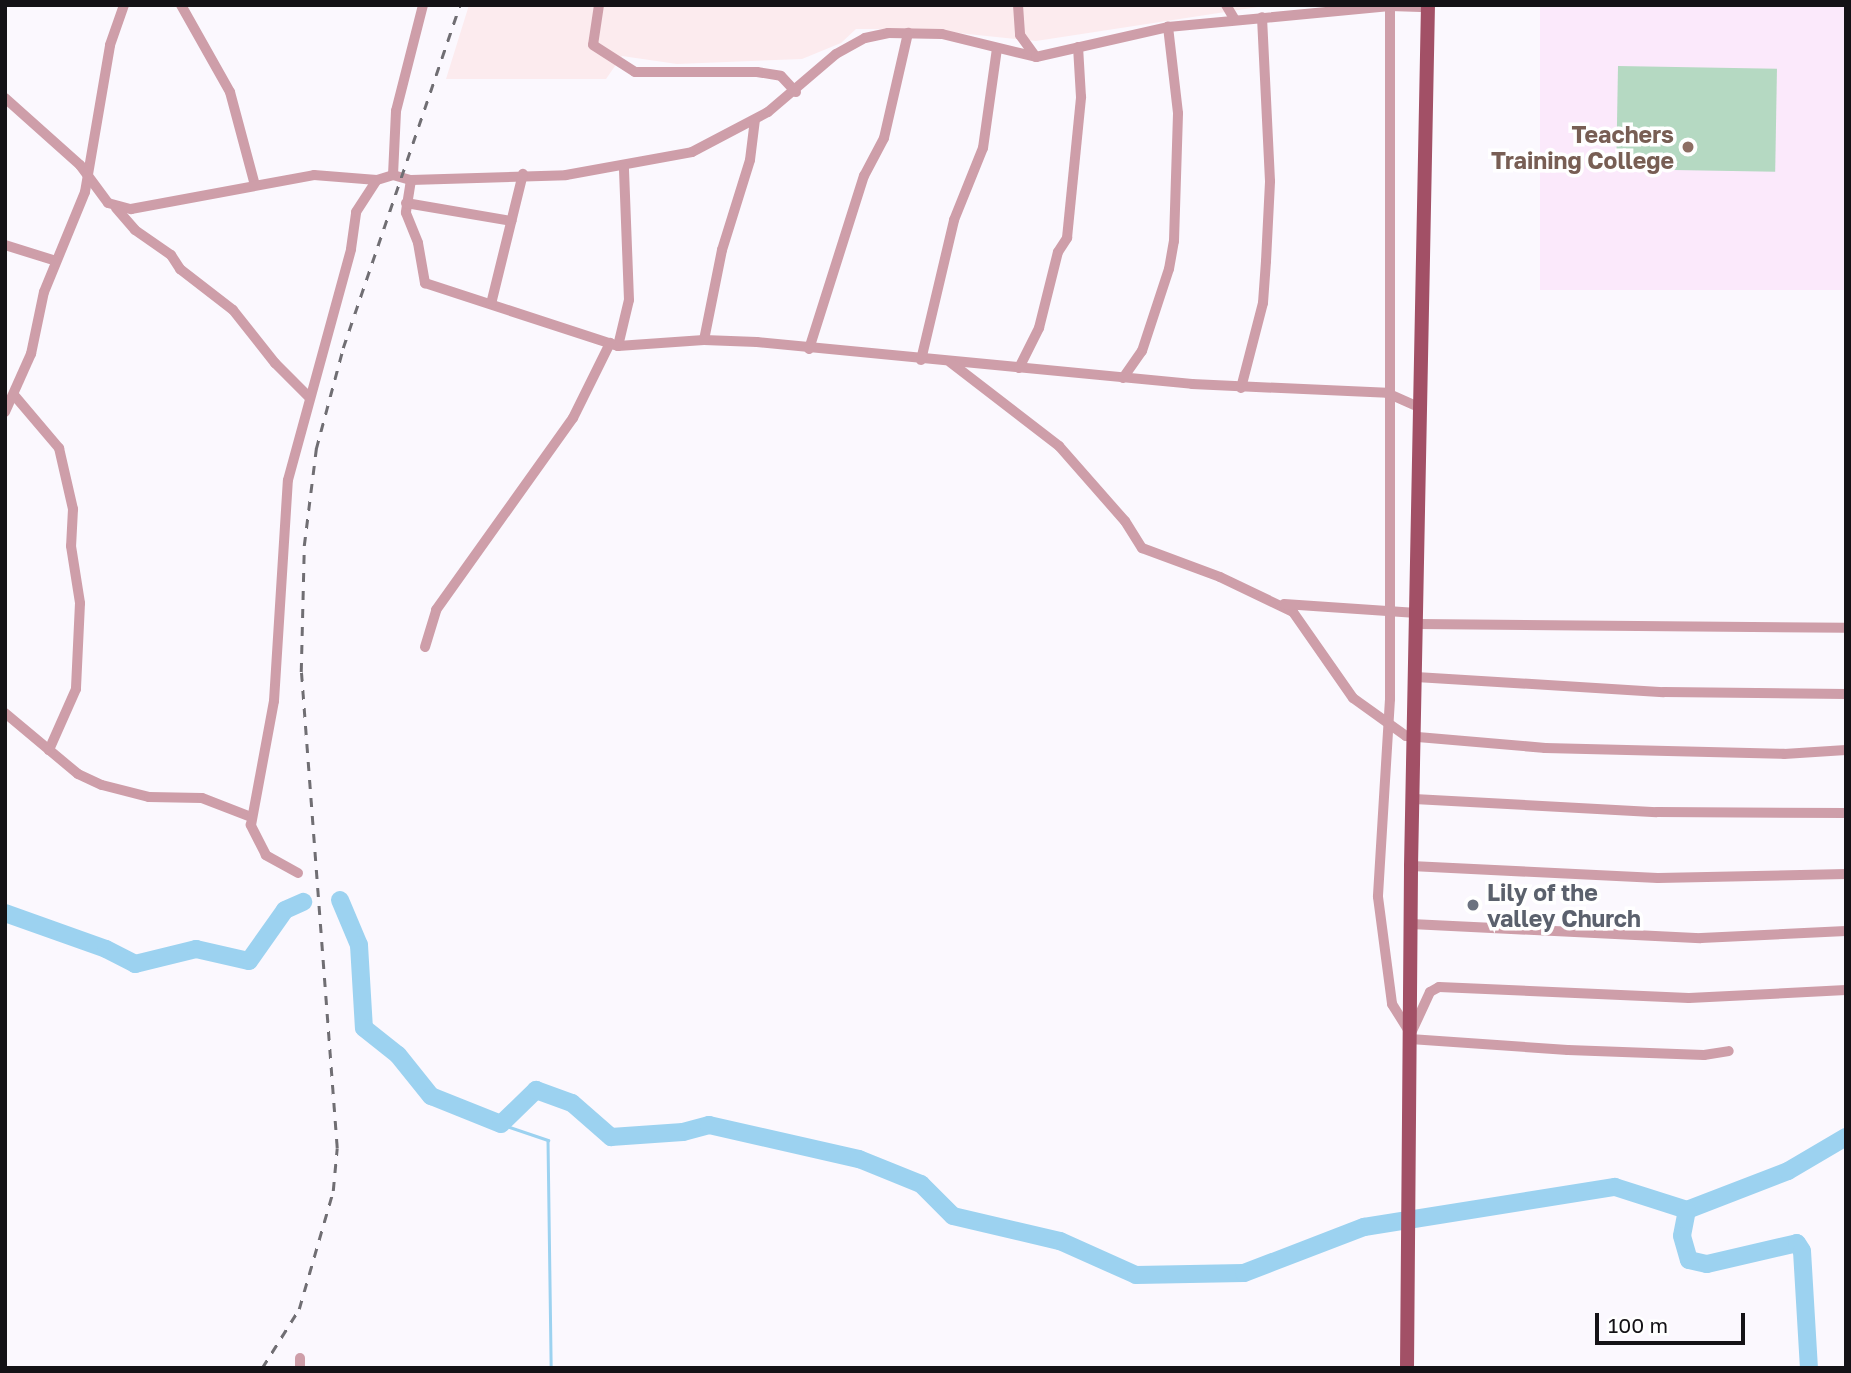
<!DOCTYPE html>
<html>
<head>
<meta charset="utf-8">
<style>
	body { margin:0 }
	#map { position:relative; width:1851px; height:1373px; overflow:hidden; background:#fbf8fe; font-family:"Golos Text",sans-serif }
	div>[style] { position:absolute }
	.industrial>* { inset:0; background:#fcebee }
	.education>* { inset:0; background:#fbe9fb; transform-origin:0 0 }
	.green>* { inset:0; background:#b5d9c2; transform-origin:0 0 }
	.stream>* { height:2.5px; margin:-1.25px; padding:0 1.25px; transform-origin:1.25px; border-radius:1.25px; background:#9cd2f0 }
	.river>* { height:18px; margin:-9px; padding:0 9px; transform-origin:9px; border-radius:9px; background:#9cd2f0 }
	.minor>* { height:10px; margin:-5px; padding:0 5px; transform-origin:5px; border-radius:5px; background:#ce9ea9 }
	.major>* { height:14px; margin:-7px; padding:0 7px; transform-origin:7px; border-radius:7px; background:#a25066 }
	.rail>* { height:2.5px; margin-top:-1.25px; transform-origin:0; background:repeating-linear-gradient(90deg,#706e73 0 9px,transparent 0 18px) }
	.dots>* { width:19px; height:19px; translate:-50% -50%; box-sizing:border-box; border:4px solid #fff; border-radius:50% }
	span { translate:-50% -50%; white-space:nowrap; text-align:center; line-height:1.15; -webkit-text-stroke:7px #fff; paint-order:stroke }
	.education-label { font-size:23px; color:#785e54; font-weight:700 }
	.right { translate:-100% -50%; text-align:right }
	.worship-label { font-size:23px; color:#5b616d; font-weight:700 }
	.left { translate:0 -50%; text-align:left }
	.frame { position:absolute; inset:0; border:7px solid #141216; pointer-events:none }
	.scale { position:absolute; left:1595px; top:1313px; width:150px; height:32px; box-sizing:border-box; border:4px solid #141216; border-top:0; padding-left:9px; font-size:21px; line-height:24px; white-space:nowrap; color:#141216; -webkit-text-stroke:5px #fff; paint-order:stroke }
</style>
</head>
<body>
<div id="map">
	<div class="industrial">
		<div style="clip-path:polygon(469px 5px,1271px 5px,1036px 41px,919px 29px,856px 29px,841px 43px,802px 59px,677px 64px,622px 56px,606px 79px,446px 79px)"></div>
	</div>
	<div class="education">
		<div style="left:1540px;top:5px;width:306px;height:285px"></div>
	</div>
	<div class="green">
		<div style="left:1618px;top:66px;width:159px;height:103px;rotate:1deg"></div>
	</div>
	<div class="stream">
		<div style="left:501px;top:1124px;width:50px;rotate:18.8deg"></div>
		<div style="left:548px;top:1140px;width:228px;rotate:89.2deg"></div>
	</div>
	<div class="river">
		<div style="left:340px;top:900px;width:49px;rotate:67.1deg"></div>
		<div style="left:359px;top:945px;width:83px;rotate:86.6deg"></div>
		<div style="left:364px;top:1028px;width:43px;rotate:38.5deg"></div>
		<div style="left:398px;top:1055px;width:53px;rotate:51.2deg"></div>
		<div style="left:431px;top:1096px;width:75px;rotate:21.8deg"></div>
		<div style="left:501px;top:1124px;width:49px;rotate:-44.2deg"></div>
		<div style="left:536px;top:1090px;width:38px;rotate:20deg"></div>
		<div style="left:572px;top:1103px;width:52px;rotate:41.1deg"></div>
		<div style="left:611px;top:1137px;width:72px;rotate:-4deg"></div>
		<div style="left:683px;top:1132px;width:27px;rotate:-15deg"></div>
		<div style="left:709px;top:1125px;width:154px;rotate:12.8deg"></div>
		<div style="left:859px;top:1159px;width:67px;rotate:22deg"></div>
		<div style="left:921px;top:1184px;width:45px;rotate:45deg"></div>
		<div style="left:953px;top:1216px;width:110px;rotate:13.2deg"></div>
		<div style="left:1060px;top:1241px;width:83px;rotate:24.1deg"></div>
		<div style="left:1136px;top:1275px;width:108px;rotate:-1.1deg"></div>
		<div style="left:1244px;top:1273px;width:129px;rotate:-21deg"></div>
		<div style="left:1364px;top:1227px;width:254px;rotate:-9.1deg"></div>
		<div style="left:1615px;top:1187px;width:76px;rotate:17.7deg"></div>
		<div style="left:1687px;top:1210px;width:108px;rotate:-21.1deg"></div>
		<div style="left:1788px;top:1171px;width:67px;rotate:-30.4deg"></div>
		<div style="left:5px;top:913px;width:107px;rotate:19.6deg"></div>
		<div style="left:106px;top:949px;width:33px;rotate:27deg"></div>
		<div style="left:135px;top:964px;width:63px;rotate:-13.8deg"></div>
		<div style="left:196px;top:949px;width:54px;rotate:12.8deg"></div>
		<div style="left:249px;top:961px;width:62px;rotate:-54.8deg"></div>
		<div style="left:285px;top:910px;width:20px;rotate:-24deg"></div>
		<div style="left:1687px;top:1210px;width:26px;rotate:101deg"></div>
		<div style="left:1682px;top:1236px;width:25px;rotate:74deg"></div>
		<div style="left:1689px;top:1260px;width:18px;rotate:13deg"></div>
		<div style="left:1707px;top:1264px;width:92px;rotate:-13.1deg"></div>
		<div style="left:1797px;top:1243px;width:9px;rotate:58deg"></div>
		<div style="left:1802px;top:1251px;width:117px;rotate:86.6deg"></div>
	</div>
	<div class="minor">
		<div style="left:181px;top:5px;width:100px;rotate:60.6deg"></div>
		<div style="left:230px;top:92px;width:96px;rotate:75deg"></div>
		<div style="left:599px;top:5px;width:40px;rotate:98.5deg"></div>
		<div style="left:593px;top:45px;width:50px;rotate:32.7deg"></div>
		<div style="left:635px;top:72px;width:122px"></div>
		<div style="left:757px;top:72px;width:24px;rotate:9deg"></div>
		<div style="left:781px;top:76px;width:22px;rotate:47deg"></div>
		<div style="left:1018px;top:5px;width:30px;rotate:86deg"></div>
		<div style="left:1020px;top:35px;width:27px;rotate:54deg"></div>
		<div style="left:1226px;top:5px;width:17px;rotate:59deg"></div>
		<div style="left:1390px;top:5px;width:694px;rotate:90deg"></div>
		<div style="left:1390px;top:699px;width:198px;rotate:93.5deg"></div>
		<div style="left:1378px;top:897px;width:108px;rotate:82.5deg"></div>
		<div style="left:1392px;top:1004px;width:32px;rotate:58deg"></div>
		<div style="left:5px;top:98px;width:101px;rotate:41.8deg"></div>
		<div style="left:80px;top:165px;width:47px;rotate:53.6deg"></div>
		<div style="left:108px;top:203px;width:24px;rotate:15deg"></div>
		<div style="left:131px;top:209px;width:186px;rotate:-10.5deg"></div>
		<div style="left:314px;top:175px;width:63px;rotate:4.5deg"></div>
		<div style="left:377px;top:180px;width:17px;rotate:-17deg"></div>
		<div style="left:393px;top:175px;width:19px;rotate:16deg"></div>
		<div style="left:411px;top:180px;width:155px;rotate:-1.8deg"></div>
		<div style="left:566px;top:175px;width:128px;rotate:-10.3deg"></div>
		<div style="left:692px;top:152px;width:86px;rotate:-27.8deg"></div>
		<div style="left:768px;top:112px;width:89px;rotate:-40.5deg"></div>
		<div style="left:836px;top:54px;width:33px;rotate:-29deg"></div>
		<div style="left:865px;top:38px;width:24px;rotate:-12deg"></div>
		<div style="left:888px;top:33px;width:54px;rotate:1.1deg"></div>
		<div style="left:942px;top:34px;width:97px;rotate:13.7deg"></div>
		<div style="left:1036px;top:57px;width:135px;rotate:-12.8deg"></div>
		<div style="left:1168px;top:27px;width:223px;rotate:-5.4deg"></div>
		<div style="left:1390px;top:6px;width:38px;rotate:2deg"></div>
		<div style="left:393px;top:175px;width:64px;rotate:-87.3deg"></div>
		<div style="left:396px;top:111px;width:109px;rotate:-75.7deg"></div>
		<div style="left:411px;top:180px;width:33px;rotate:99deg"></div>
		<div style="left:406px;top:213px;width:32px;rotate:68deg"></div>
		<div style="left:418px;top:243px;width:41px;rotate:80.1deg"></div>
		<div style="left:425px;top:283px;width:203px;rotate:18.1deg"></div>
		<div style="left:618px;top:346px;width:86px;rotate:-4deg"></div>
		<div style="left:704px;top:340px;width:53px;rotate:2.2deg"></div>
		<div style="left:757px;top:342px;width:437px;rotate:5.5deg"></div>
		<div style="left:1192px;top:384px;width:195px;rotate:2.6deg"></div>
		<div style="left:1387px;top:393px;width:37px;rotate:24deg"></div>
		<div style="left:406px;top:203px;width:107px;rotate:9.7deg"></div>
		<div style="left:116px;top:208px;width:29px;rotate:49deg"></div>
		<div style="left:135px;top:230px;width:44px;rotate:34.8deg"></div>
		<div style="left:171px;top:255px;width:17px;rotate:57deg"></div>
		<div style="left:180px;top:269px;width:67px;rotate:37.7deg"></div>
		<div style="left:233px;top:310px;width:68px;rotate:51.6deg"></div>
		<div style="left:275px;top:363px;width:48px;rotate:45deg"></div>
		<div style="left:5px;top:245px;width:53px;rotate:17.4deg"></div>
		<div style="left:491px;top:304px;width:134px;rotate:-76.2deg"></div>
		<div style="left:704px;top:340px;width:92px;rotate:-78.7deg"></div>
		<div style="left:722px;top:250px;width:94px;rotate:-72.7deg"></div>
		<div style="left:750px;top:160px;width:39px;rotate:-83deg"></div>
		<div style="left:618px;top:346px;width:47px;rotate:-76.6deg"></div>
		<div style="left:629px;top:300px;width:132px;rotate:-92.2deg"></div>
		<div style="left:809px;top:349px;width:182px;rotate:-72.4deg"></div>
		<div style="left:864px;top:176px;width:43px;rotate:-62.2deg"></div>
		<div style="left:884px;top:138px;width:108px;rotate:-77.1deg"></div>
		<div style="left:921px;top:360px;width:144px;rotate:-76.7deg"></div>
		<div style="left:954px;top:220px;width:78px;rotate:-68.1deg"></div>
		<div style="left:983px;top:148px;width:100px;rotate:-82deg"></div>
		<div style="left:950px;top:362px;width:138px;rotate:37.6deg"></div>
		<div style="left:1059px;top:446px;width:100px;rotate:48.7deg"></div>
		<div style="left:1125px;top:521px;width:32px;rotate:58deg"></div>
		<div style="left:1142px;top:548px;width:83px;rotate:20.4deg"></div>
		<div style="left:1220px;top:577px;width:81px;rotate:25.6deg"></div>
		<div style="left:1293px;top:612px;width:105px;rotate:55.1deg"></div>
		<div style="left:1353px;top:698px;width:65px;rotate:35.6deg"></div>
		<div style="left:1406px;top:736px;width:140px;rotate:4.9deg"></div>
		<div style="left:1545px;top:748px;width:239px;rotate:1.4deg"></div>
		<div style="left:1784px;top:754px;width:62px;rotate:-3.7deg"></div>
		<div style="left:1019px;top:368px;width:45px;rotate:-63.4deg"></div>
		<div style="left:1039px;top:328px;width:78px;rotate:-76deg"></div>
		<div style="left:1058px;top:252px;width:17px;rotate:-57deg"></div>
		<div style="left:1067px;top:238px;width:142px;rotate:-84.3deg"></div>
		<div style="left:1081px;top:97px;width:50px;rotate:-93.4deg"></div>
		<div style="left:1123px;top:378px;width:33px;rotate:-55deg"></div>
		<div style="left:1142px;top:351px;width:86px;rotate:-71.8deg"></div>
		<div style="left:1169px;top:269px;width:28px;rotate:-80deg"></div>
		<div style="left:1174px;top:241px;width:128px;rotate:-88.2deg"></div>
		<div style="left:1178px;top:113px;width:87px;rotate:-96.6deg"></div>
		<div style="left:1241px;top:388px;width:88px;rotate:-75.5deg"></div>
		<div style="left:1263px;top:303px;width:42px;rotate:-85.9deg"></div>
		<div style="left:1266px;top:261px;width:80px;rotate:-87.1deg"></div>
		<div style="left:1270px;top:181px;width:164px;rotate:-92.8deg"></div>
		<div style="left:14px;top:395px;width:70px;rotate:49.7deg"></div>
		<div style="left:59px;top:448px;width:63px;rotate:77.1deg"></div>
		<div style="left:73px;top:509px;width:37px;rotate:93deg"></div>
		<div style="left:71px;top:546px;width:58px;rotate:81deg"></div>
		<div style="left:80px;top:603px;width:86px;rotate:92.7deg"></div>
		<div style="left:76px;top:689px;width:67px;rotate:113.9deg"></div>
		<div style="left:5px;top:412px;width:64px;rotate:-65.9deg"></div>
		<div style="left:31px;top:354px;width:63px;rotate:-78.2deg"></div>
		<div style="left:44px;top:292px;width:108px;rotate:-67.7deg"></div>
		<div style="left:85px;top:192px;width:149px;rotate:-80.3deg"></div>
		<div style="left:110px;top:45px;width:42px;rotate:-70.7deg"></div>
		<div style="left:1284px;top:604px;width:133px;rotate:3.9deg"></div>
		<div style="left:1417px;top:624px;width:429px;rotate:0.5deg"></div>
		<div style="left:425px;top:647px;width:39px;rotate:-73deg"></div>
		<div style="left:436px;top:610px;width:236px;rotate:-54.5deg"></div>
		<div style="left:573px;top:418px;width:84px;rotate:-63.7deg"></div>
		<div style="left:1416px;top:677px;width:248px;rotate:3.5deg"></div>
		<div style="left:1664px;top:692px;width:182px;rotate:0.6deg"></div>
		<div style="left:5px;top:713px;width:95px;rotate:39.9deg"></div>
		<div style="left:78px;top:774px;width:26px;rotate:25deg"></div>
		<div style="left:102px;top:785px;width:49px;rotate:14.3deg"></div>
		<div style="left:149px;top:797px;width:53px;rotate:1.1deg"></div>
		<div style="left:202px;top:798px;width:53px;rotate:21.2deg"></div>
		<div style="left:1414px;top:799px;width:243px;rotate:3.1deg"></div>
		<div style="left:1657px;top:812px;width:189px;rotate:0.3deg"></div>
		<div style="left:1411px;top:866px;width:247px;rotate:2.8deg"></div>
		<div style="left:1658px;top:878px;width:188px;rotate:-1.2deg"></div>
		<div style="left:298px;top:873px;width:37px;rotate:-151deg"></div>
		<div style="left:266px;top:855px;width:34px;rotate:-117deg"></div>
		<div style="left:251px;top:825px;width:126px;rotate:-79.5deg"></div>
		<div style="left:274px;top:701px;width:221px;rotate:-86.4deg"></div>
		<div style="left:288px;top:480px;width:239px;rotate:-74.7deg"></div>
		<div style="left:351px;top:249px;width:37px;rotate:-82deg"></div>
		<div style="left:356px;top:212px;width:38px;rotate:-57deg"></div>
		<div style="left:1411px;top:924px;width:290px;rotate:2.8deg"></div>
		<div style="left:1701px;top:938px;width:145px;rotate:-2.8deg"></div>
		<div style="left:1412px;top:1031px;width:43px;rotate:-65.2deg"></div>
		<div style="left:1430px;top:992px;width:10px;rotate:-29deg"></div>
		<div style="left:1439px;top:987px;width:250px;rotate:2.5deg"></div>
		<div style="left:1689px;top:998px;width:157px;rotate:-2.9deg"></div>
		<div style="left:1410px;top:1039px;width:158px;rotate:4deg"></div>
		<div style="left:1568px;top:1050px;width:136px;rotate:2.1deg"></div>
		<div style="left:1704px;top:1055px;width:25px;rotate:-9deg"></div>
		<div style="left:300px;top:1368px;width:10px;rotate:-90deg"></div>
	</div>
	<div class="major">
		<div style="left:1407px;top:1368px;width:502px;rotate:-89.54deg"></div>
		<div style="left:1411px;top:866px;width:861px;rotate:-88.87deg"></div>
	</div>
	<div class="rail">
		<div style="left:262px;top:1368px;width:70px;rotate:-57.9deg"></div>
		<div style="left:299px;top:1309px;width:123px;rotate:-73.9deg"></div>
		<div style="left:333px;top:1191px;width:43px;rotate:-84.7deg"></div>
		<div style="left:337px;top:1148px;width:477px;rotate:-94.3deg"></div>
		<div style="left:301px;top:672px;width:126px;rotate:-88.6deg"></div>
		<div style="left:304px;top:546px;width:98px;rotate:-82.9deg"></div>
		<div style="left:316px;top:449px;width:105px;rotate:-75deg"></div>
		<div style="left:343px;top:348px;width:362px;rotate:-71.2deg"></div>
	</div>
	<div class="dots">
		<div style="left:1688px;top:147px;background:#8d6e63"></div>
		<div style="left:1473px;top:905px;background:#6b7280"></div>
	</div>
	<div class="education-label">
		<span class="right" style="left:1674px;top:147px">Teachers<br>Training College</span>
	</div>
	<div class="worship-label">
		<span class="left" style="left:1487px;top:905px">Lily of the<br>valley Church</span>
	</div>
	<div class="frame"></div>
	<div class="scale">100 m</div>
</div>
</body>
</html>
